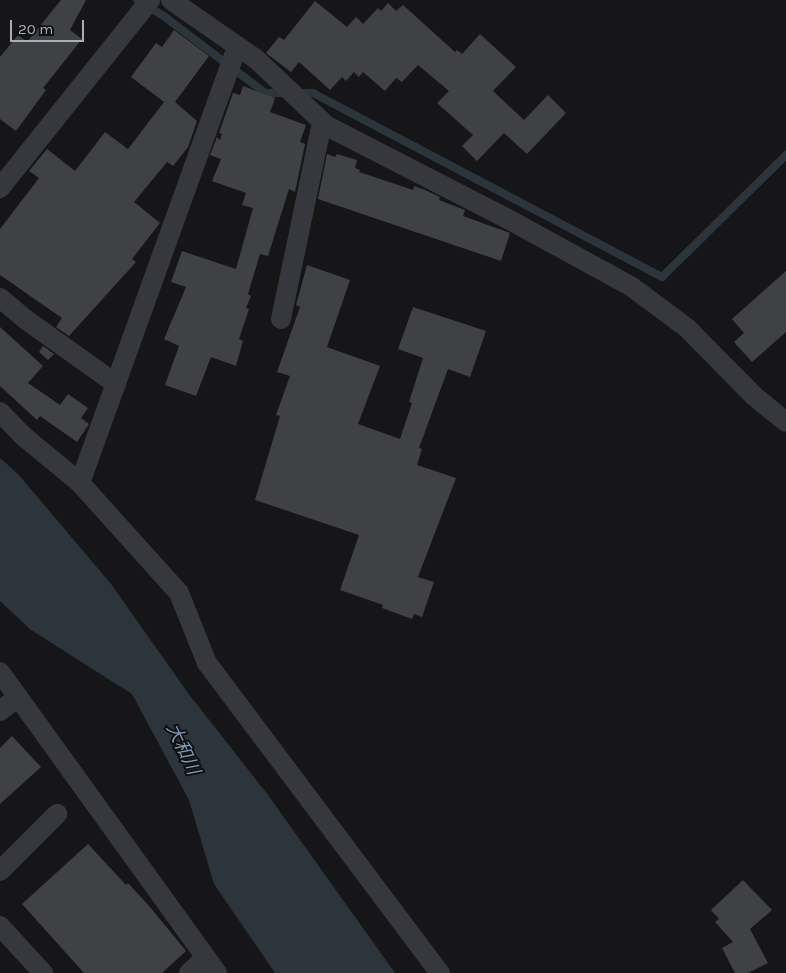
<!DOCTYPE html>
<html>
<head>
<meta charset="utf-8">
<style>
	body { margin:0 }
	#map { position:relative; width:786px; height:973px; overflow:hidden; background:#161618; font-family:Karla,"Noto Sans JP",sans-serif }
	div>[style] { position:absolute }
	.water>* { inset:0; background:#2c353c }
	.stream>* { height:8px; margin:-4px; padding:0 4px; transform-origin:4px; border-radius:4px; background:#2c353c }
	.building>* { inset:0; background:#404145 }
	.minor>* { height:20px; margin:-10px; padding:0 10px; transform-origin:10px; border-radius:10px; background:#37383d }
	span { translate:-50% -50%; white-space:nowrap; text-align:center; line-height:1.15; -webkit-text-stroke:4px #111113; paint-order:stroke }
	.water-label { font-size:18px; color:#7f9bb3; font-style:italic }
	.scale { position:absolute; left:10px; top:20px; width:74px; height:22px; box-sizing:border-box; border:2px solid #a8adb8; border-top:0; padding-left:6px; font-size:15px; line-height:18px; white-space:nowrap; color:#a8adb8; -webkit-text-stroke:4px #111113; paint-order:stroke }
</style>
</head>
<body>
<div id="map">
	<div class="water">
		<div style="clip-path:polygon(0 458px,18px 474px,111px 584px,188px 693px,268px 795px,395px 973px,275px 973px,214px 884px,189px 800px,132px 694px,31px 630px,0 601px)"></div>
	</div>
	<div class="stream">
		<div style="left:137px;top:0;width:33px;rotate:31deg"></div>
		<div style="left:165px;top:17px;width:126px;rotate:37.2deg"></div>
		<div style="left:265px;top:93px;width:48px"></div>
		<div style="left:313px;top:93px;width:395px;rotate:27.8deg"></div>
		<div style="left:662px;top:277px;width:174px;rotate:-44.5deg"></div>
	</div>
	<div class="building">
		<div style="clip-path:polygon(61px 0,86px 0,70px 30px,82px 39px,43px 88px,46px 90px,16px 131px,0 119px,0 57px,18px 35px,27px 42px)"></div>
		<div style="clip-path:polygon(315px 1px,347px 27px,356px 17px,363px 24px,378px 8px,381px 11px,388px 3px,396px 11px,403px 5px,455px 52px,457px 50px,462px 54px,480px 34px,516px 67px,493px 91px,524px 120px,548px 95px,566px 113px,527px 154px,504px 133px,477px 161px,462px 146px,473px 135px,437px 103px,449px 91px,418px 65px,402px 82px,396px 78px,385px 91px,363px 72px,359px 77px,354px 72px,346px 81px,342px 77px,330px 90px,299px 62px,291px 72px,266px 53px,279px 37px,284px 40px)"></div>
		<div style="clip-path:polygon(174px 30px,209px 56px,175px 102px,197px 121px,188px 147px,173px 166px,167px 162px,134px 202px,160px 223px,132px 259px,136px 262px,69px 336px,56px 327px,62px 318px,0 275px,0 229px,39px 178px,29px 171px,47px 149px,75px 171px,105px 132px,128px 149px,164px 102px,131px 77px,156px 43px,162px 47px)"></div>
		<div style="clip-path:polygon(243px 86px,275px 98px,270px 112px,306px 125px,300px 142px,305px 144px,295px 192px,289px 189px,268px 256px,260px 254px,248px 294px,251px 296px,246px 308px,249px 309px,239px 339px,243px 341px,236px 366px,211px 357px,196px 396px,165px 385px,179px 346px,164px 339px,186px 287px,171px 282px,182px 251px,236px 269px,253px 208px,242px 205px,246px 193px,212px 181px,221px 159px,210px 155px,217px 137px,220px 140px,222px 134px,219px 133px,233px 93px,240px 95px)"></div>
		<div style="clip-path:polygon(327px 154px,335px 157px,337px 154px,357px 160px,355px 168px,360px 170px,359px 172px,413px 190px,414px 186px,425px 190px,440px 197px,439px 200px,465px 210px,463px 216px,510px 233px,501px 261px,318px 199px)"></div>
		<div style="clip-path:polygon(307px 265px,350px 280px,327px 347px,380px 366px,358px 424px,400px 439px,412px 403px,409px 402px,423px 358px,398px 349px,413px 307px,486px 331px,470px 377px,448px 369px,419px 448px,422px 449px,417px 465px,456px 478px,418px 577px,434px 582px,422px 617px,414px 614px,412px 619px,382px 608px,383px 605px,340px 590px,359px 535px,255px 500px,280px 416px,276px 415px,290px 376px,277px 372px,300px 307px,296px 305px)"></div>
		<div style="clip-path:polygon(786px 271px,786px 332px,752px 362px,734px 342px,744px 333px,732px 319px)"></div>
		<div style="clip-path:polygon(0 327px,43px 366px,28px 383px,60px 405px,68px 394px,88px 408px,81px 418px,89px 424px,77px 442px,40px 416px,37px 420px,0 386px)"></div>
		<div style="clip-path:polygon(43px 346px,54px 354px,48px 360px,39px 352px)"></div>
		<div style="clip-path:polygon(12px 736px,41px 767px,0 804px,0 748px)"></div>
		<div style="clip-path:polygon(88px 844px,126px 885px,128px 883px,150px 907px,186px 951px,162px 973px,84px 973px,22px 904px)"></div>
		<div style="clip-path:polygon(743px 880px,772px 910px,750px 929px,768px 963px,748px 973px,735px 973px,722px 948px,733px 942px,715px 922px,719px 919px,711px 910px)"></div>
	</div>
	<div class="minor">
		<div style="left:171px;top:0;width:103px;rotate:34.8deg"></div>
		<div style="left:256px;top:59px;width:98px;rotate:43.3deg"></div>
		<div style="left:327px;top:126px;width:203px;rotate:27.2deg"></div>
		<div style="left:508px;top:219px;width:141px;rotate:28.7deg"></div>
		<div style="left:632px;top:287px;width:69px;rotate:36.7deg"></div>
		<div style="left:687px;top:328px;width:95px;rotate:45.4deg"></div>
		<div style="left:754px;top:396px;width:41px;rotate:39.1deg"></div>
		<div style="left:0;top:188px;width:241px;rotate:-51.4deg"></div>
		<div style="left:0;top:298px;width:33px;rotate:40deg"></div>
		<div style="left:25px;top:319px;width:112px;rotate:35.5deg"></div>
		<div style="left:281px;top:319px;width:201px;rotate:-78.2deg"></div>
		<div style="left:0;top:412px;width:32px;rotate:46deg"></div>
		<div style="left:22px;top:435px;width:75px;rotate:39.6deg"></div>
		<div style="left:80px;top:483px;width:148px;rotate:48deg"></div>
		<div style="left:179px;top:593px;width:75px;rotate:68.2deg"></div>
		<div style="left:207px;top:663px;width:388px;rotate:53.1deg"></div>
		<div style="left:80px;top:483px;width:464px;rotate:-70.2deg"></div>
		<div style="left:0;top:672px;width:371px;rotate:54.2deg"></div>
		<div style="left:0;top:711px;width:23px;rotate:-38deg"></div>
		<div style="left:0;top:871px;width:81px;rotate:-45deg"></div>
		<div style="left:0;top:926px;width:64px;rotate:47.5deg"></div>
		<div style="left:189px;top:973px;width:23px;rotate:-43deg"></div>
	</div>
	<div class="water-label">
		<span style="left:183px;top:749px;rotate:65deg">大和川</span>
	</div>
	<div class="scale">20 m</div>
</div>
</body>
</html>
